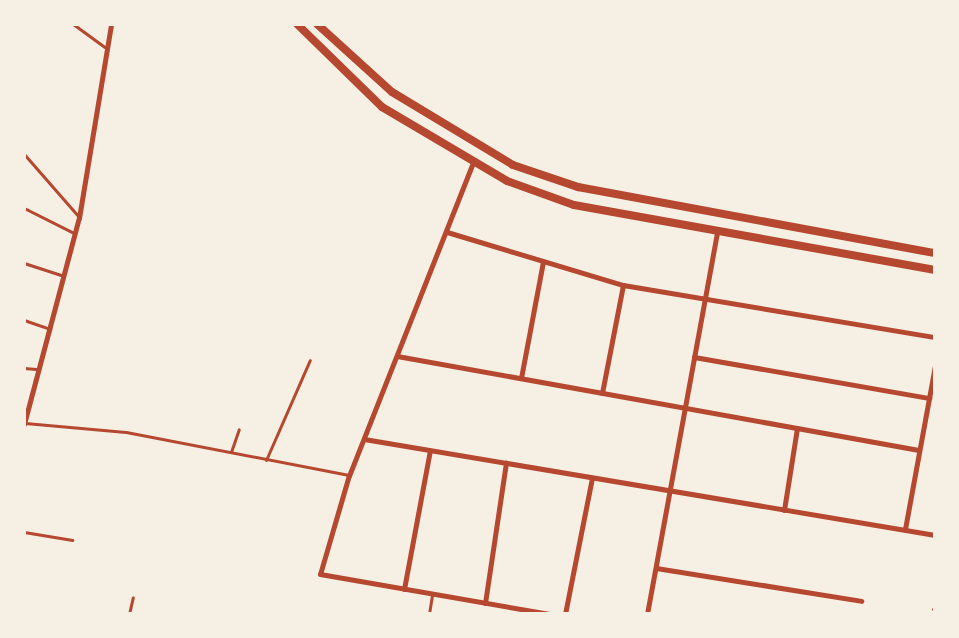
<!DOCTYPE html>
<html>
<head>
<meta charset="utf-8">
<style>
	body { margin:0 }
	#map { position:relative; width:959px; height:638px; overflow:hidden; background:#f6efe4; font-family:"Alegreya Sans",sans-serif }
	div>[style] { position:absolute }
	.service>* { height:3px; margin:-1.5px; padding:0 1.5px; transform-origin:1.5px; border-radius:1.5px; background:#b5482f }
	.minor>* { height:5px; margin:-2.5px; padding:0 2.5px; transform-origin:2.5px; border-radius:2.5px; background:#b5482f }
	.secondary>* { height:8px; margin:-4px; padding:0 4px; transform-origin:4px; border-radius:4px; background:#b5482f }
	span { translate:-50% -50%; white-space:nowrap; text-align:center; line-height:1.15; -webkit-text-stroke:7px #f6efe4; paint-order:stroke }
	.frame { position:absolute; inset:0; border:26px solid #f6efe4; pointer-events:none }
</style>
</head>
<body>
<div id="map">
	<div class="service">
		<div style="left:73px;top:24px;width:39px;rotate:36deg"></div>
		<div style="left:24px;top:154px;width:84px;rotate:48.9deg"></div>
		<div style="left:24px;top:208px;width:56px;rotate:26.6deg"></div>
		<div style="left:24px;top:263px;width:42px;rotate:18deg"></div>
		<div style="left:24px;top:320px;width:28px;rotate:19deg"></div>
		<div style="left:24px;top:368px;width:12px;rotate:5deg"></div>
		<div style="left:25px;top:423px;width:101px;rotate:5.1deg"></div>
		<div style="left:126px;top:432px;width:227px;rotate:10.9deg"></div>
		<div style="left:231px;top:452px;width:24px;rotate:-71deg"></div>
		<div style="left:266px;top:460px;width:109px;rotate:-66.3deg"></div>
		<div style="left:24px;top:532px;width:49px;rotate:9.5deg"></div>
		<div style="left:933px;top:609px;width:2px;rotate:27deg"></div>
		<div style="left:129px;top:614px;width:17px;rotate:-77deg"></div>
		<div style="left:429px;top:614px;width:20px;rotate:-81deg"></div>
	</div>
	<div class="minor">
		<div style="left:472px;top:165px;width:334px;rotate:111.6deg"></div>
		<div style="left:349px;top:475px;width:103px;rotate:106.3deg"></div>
		<div style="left:320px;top:574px;width:233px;rotate:9.9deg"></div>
		<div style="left:447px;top:232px;width:184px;rotate:16.8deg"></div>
		<div style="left:623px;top:285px;width:316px;rotate:9.5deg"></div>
		<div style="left:397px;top:356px;width:530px;rotate:10.21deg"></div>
		<div style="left:694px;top:357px;width:239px;rotate:9.9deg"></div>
		<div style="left:521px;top:378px;width:118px;rotate:-79.3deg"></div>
		<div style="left:602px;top:393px;width:110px;rotate:-79deg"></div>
		<div style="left:24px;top:424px;width:213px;rotate:-75.1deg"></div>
		<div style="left:79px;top:218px;width:197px;rotate:-80.6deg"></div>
		<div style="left:364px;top:439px;width:579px;rotate:9.54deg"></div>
		<div style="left:784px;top:510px;width:83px;rotate:-81deg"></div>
		<div style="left:905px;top:529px;width:166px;rotate:-79.6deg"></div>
		<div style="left:656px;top:568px;width:208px;rotate:9.1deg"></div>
		<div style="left:404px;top:589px;width:141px;rotate:-79.4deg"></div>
		<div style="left:485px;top:603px;width:142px;rotate:-81.5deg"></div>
		<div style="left:565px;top:614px;width:139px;rotate:-78.8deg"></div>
		<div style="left:647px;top:614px;width:388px;rotate:-79.6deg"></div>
	</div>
	<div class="secondary">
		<div style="left:297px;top:24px;width:119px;rotate:44.3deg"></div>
		<div style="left:382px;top:107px;width:145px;rotate:30.6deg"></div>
		<div style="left:507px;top:181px;width:71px;rotate:19.7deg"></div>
		<div style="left:574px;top:205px;width:367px;rotate:10.2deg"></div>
		<div style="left:317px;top:24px;width:101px;rotate:42.2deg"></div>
		<div style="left:392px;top:92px;width:141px;rotate:31.1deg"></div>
		<div style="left:513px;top:165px;width:69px;rotate:18.7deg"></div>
		<div style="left:578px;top:187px;width:363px;rotate:10.5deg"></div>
	</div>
	<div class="frame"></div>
</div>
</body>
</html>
